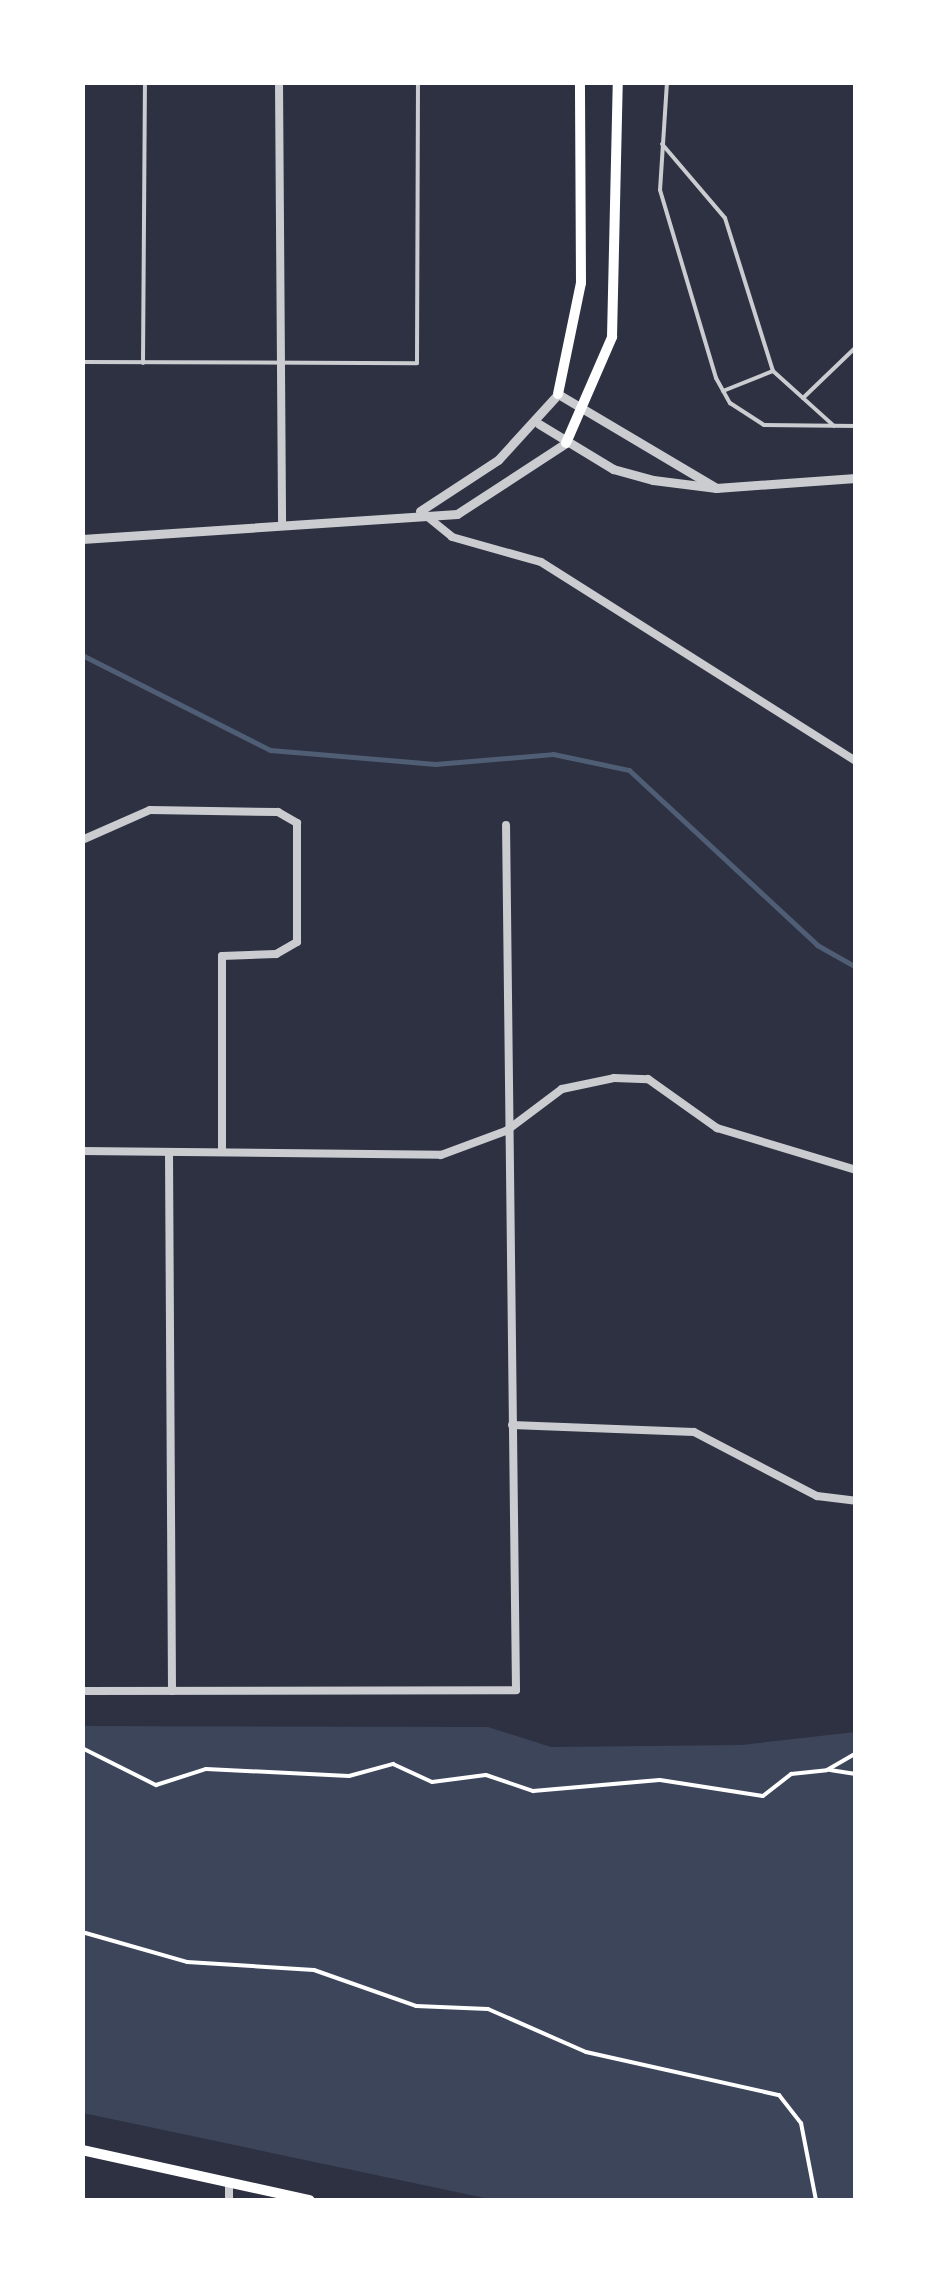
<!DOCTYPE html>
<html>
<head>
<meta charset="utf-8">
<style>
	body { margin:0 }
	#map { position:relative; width:938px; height:2283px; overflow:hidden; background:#2d3142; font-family:"PT Sans",sans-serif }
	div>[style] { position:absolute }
	.green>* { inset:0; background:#3c4559 }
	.stream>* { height:5px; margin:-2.5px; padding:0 2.5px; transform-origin:2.5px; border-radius:2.5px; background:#4f5d75 }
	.path>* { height:4px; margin:-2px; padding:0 2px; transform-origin:2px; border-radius:2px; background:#fff }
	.service>* { height:4px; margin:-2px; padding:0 2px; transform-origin:2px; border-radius:2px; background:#caccd0 }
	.minor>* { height:8px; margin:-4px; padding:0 4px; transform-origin:4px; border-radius:4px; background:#caccd0 }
	.tertiary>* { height:9px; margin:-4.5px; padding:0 4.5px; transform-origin:4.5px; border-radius:4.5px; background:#caccd0 }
	.secondary>* { height:10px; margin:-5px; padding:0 5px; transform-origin:5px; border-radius:5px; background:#fff }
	span { translate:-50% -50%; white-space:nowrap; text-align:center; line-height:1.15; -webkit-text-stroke:10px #fff; paint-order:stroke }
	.frame { position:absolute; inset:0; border:85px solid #fff; pointer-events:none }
</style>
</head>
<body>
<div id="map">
	<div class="green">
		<div style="clip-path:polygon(83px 1726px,488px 1727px,551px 1747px,741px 1745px,855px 1732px,855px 2200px,494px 2200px,83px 2113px)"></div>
	</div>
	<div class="stream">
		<div style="left:82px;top:655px;width:211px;rotate:26.8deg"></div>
		<div style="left:270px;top:750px;width:166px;rotate:4.8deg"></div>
		<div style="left:435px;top:764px;width:118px;rotate:-4.8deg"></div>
		<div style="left:553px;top:754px;width:78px;rotate:11.9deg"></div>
		<div style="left:629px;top:770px;width:257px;rotate:42.9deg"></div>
		<div style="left:817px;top:945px;width:45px;rotate:29.4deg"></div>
	</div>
	<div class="path">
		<div style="left:82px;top:1748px;width:83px;rotate:26.6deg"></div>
		<div style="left:156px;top:1785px;width:52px;rotate:-17.7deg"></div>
		<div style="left:206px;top:1769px;width:143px;rotate:2.8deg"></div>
		<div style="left:349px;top:1776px;width:46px;rotate:-15.3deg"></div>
		<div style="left:393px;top:1764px;width:43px;rotate:24.8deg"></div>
		<div style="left:432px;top:1782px;width:54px;rotate:-7.4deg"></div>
		<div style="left:486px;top:1775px;width:50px;rotate:18.8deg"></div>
		<div style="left:533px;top:1791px;width:127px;rotate:-5deg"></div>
		<div style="left:660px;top:1780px;width:104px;rotate:8.8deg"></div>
		<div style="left:763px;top:1796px;width:36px;rotate:-38deg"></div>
		<div style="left:791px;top:1774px;width:36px;rotate:-6deg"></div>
		<div style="left:827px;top:1770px;width:34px;rotate:-30deg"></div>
		<div style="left:830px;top:1770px;width:26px;rotate:9deg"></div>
		<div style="left:82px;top:1932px;width:109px;rotate:15.9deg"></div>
		<div style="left:187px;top:1962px;width:127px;rotate:3.6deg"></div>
		<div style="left:314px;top:1970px;width:108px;rotate:19.4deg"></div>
		<div style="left:416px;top:2006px;width:72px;rotate:2.4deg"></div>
		<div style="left:488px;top:2009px;width:107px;rotate:23.7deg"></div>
		<div style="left:586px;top:2052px;width:198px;rotate:12.6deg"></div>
		<div style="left:779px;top:2095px;width:36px;rotate:52deg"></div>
		<div style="left:801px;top:2123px;width:78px;rotate:79deg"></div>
	</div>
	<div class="service">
		<div style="left:667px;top:82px;width:108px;rotate:93.7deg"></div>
		<div style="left:660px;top:190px;width:196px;rotate:73.4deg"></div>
		<div style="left:716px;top:378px;width:29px;rotate:61deg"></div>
		<div style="left:730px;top:403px;width:40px;rotate:32.9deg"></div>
		<div style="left:764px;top:425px;width:92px;rotate:0.6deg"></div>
		<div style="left:662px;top:144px;width:97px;rotate:49.6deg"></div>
		<div style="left:725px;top:218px;width:160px;rotate:72.6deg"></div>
		<div style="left:773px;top:371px;width:82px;rotate:42deg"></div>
		<div style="left:82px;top:362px;width:335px;rotate:0.2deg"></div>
		<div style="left:417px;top:363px;width:281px;rotate:-89.8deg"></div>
		<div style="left:143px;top:363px;width:281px;rotate:-89.6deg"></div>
		<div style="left:723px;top:391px;width:54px;rotate:-21.8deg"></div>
		<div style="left:803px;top:398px;width:74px;rotate:-43.9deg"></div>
	</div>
	<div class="minor">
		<div style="left:279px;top:82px;width:441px;rotate:89.6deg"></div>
		<div style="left:424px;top:514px;width:36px;rotate:39deg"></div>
		<div style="left:452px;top:537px;width:92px;rotate:15.7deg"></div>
		<div style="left:541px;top:562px;width:373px;rotate:32.3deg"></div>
		<div style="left:82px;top:840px;width:74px;rotate:-23.8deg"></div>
		<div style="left:150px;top:810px;width:128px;rotate:0.9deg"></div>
		<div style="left:278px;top:812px;width:22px;rotate:30deg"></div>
		<div style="left:297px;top:823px;width:119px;rotate:90deg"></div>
		<div style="left:297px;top:942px;width:24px;rotate:150deg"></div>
		<div style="left:276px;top:954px;width:54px;rotate:177.9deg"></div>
		<div style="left:222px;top:956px;width:196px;rotate:90deg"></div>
		<div style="left:82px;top:1151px;width:359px;rotate:0.6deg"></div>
		<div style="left:441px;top:1155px;width:69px;rotate:-20.3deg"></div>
		<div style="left:506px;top:1131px;width:70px;rotate:-36.9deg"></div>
		<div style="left:562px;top:1089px;width:53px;rotate:-11.9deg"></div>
		<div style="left:614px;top:1078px;width:34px;rotate:2deg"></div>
		<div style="left:648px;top:1079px;width:85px;rotate:35.4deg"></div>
		<div style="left:717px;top:1128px;width:145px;rotate:16.8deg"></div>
		<div style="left:169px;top:1152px;width:539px;rotate:89.68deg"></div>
		<div style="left:512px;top:1425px;width:182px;rotate:2.2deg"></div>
		<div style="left:694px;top:1432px;width:139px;rotate:27.5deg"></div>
		<div style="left:817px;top:1496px;width:39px;rotate:7deg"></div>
		<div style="left:82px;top:1691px;width:434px;rotate:-0.1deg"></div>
		<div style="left:516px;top:1690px;width:865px;rotate:-90.66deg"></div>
		<div style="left:229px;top:2183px;width:17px;rotate:90deg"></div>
	</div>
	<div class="tertiary">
		<div style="left:539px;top:424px;width:87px;rotate:31.3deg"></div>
		<div style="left:613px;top:469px;width:41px;rotate:15.4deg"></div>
		<div style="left:653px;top:480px;width:64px;rotate:7.2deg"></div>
		<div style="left:716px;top:488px;width:140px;rotate:-4.1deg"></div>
		<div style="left:420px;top:511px;width:93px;rotate:-33.2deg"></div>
		<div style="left:498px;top:460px;width:89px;rotate:-47.7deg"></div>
		<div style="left:558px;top:394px;width:184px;rotate:30.7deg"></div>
		<div style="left:82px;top:539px;width:376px;rotate:-3.8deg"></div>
		<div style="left:457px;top:514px;width:130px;rotate:-33.1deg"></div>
	</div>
	<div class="secondary">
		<div style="left:558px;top:394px;width:113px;rotate:-78.3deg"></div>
		<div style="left:581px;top:283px;width:201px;rotate:-90.3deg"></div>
		<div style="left:566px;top:443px;width:116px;rotate:-66.5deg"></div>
		<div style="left:612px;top:337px;width:255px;rotate:-88.7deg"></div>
		<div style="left:82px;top:2150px;width:233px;rotate:12.4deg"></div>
	</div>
	<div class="frame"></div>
</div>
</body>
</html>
